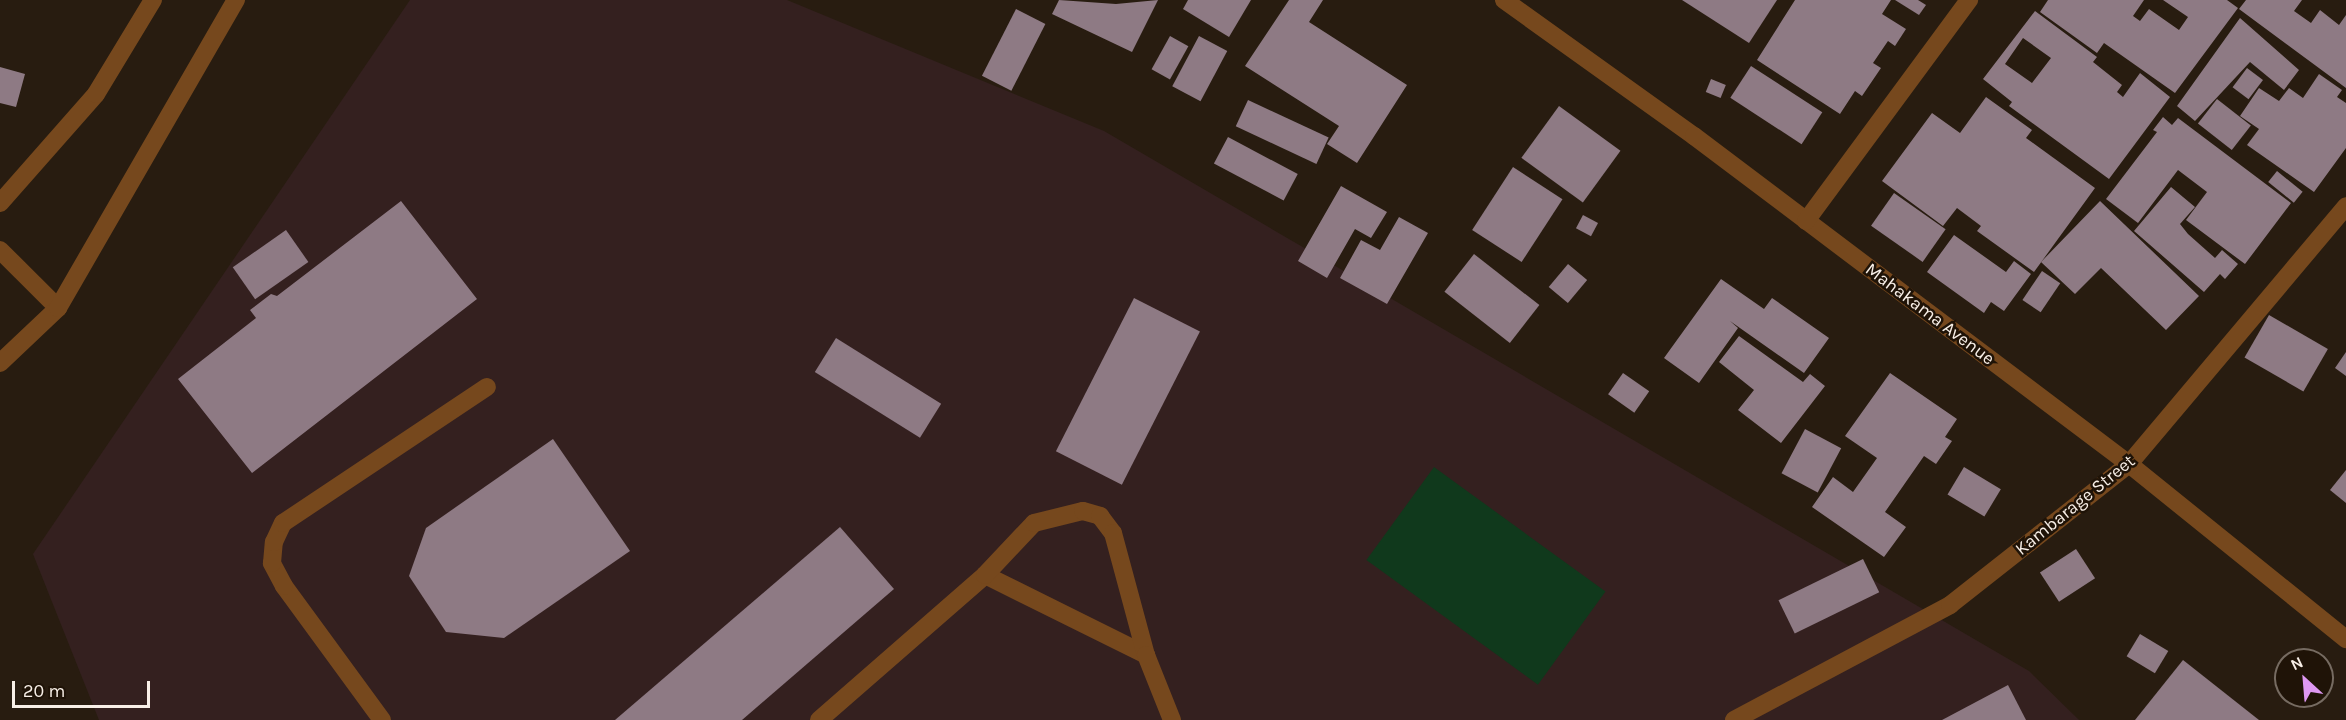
<!DOCTYPE html>
<html>
<head>
<meta charset="utf-8">
<style>
	body { margin:0 }
	#map { position:relative; width:2346px; height:720px; overflow:hidden; background:#281c10; font-family:Karla,sans-serif }
	div>[style] { position:absolute }
	.education>* { inset:0; background:#34201f }
	.green>* { inset:0; background:#10391c; transform-origin:0 0 }
	.building>* { inset:0; background:#8e7a84; transform-origin:0 0 }
	.minor>* { height:18px; margin:-9px; padding:0 9px; transform-origin:9px; border-radius:9px; background:#76481d }
	span { translate:-50% -50%; white-space:nowrap; text-align:center; line-height:1.15; -webkit-text-stroke:5px #1f1307; paint-order:stroke }
	.street-label { font-size:18px; color:#f8efe7 }
	.north { position:absolute; left:2274px; top:648px; width:60px; height:60px; box-sizing:border-box; background:#1f1307; border:2px solid #766b61; border-radius:50%; rotate:334deg; font-size:16px; font-weight:700; line-height:24px; text-align:center; color:#f8efe7 }
	.north::after { content:''; display:block; margin:auto; width:21px; height:27px; background:#de98f2; clip-path:polygon(50% 0,100% 100%,50% 72%,0 100%) }
	.scale { position:absolute; left:12px; top:681px; width:138px; height:27px; box-sizing:border-box; border:3px solid #f8efe7; border-top:0; padding-left:8px; font-size:18px; line-height:21px; white-space:nowrap; color:#f8efe7; -webkit-text-stroke:4px #1f1307; paint-order:stroke }
</style>
</head>
<body>
<div id="map">
	<div class="education">
		<div style="clip-path:polygon(410px 0,787px 0,1104px 131px,2029px 671px,2079px 720px,99px 720px,33px 554px)"></div>
	</div>
	<div class="green">
		<div style="left:1434px;top:467px;width:212px;height:115px;rotate:36deg"></div>
	</div>
	<div class="building">
		<div style="clip-path:polygon(1059px 0,1116px 4px,1158px 0,1132px 52px,1052px 14px)"></div>
		<div style="clip-path:polygon(1188px 0,1251px 0,1229px 37px,1183px 9px)"></div>
		<div style="clip-path:polygon(1289px 0,1323px 0,1309px 22px,1407px 85px,1357px 163px,1327px 144px,1339px 126px,1245px 66px)"></div>
		<div style="clip-path:polygon(1682px 0,1777px 0,1749px 43px)"></div>
		<div style="clip-path:polygon(1795px 0,1891px 0,1882px 14px,1906px 29px,1895px 46px,1888px 41px,1873px 63px,1881px 68px,1862px 96px,1855px 91px,1840px 114px,1757px 60px)"></div>
		<div style="clip-path:polygon(1895px 0,1918px 0,1926px 5px,1919px 15px)"></div>
		<div style="clip-path:polygon(2048px 0,2144px 0,2133px 16px,2140px 21px,2149px 9px,2179px 30px,2188px 17px,2163px 0,2227px 0,2238px 8px,2175px 93px,2104px 43px,2097px 53px,2040px 12px)"></div>
		<div style="clip-path:polygon(2246px 0,2302px 0,2294px 11px,2311px 23px,2320px 10px,2339px 25px,2346px 15px,2346px 88px,2239px 9px)"></div>
		<div style="left:1016px;top:9px;width:33px;height:75px;rotate:27deg"></div>
		<div style="clip-path:polygon(evenodd,2035px 11px,2097px 57px,2093px 62px,2122px 85px,2117px 92px,2123px 97px,2140px 73px,2170px 97px,2109px 179px,2009px 106px,2012px 102px,1983px 79px,2035px 11px,2023px 38px,2051px 58px,2032px 83px,2005px 64px,2023px 38px)"></div>
		<div style="clip-path:polygon(2240px 18px,2299px 70px,2284px 90px,2250px 62px,2195px 121px,2177px 106px)"></div>
		<div style="left:1170px;top:36px;width:21px;height:38px;rotate:29deg"></div>
		<div style="left:1199px;top:36px;width:32px;height:57px;rotate:28deg"></div>
		<div style="left:1751px;top:66px;width:85px;height:38px;rotate:33deg"></div>
		<div style="clip-path:polygon(0 67px,25px 74px,16px 107px,0 103px)"></div>
		<div style="left:2247px;top:68px;width:20px;height:24px;rotate:37deg"></div>
		<div style="clip-path:polygon(2319px 74px,2342px 90px,2337px 97px,2346px 103px,2346px 148px,2314px 192px,2247px 145px,2259px 129px,2240px 116px,2259px 88px,2279px 101px,2289px 88px,2303px 98px)"></div>
		<div style="left:1711px;top:79px;width:16px;height:14px;rotate:22deg"></div>
		<div style="clip-path:polygon(1986px 97px,2032px 130px,2026px 138px,2095px 188px,2034px 272px,1977px 231px,1981px 226px,1957px 208px,1943px 226px,1882px 181px,1932px 113px,1960px 133px)"></div>
		<div style="left:2217px;top:99px;width:43px;height:31px;rotate:38deg"></div>
		<div style="left:1248px;top:100px;width:89px;height:29px;rotate:25deg"></div>
		<div style="left:1559px;top:106px;width:76px;height:64px;rotate:36deg"></div>
		<div style="clip-path:polygon(2163px 117px,2172px 125px,2178px 118px,2291px 203px,2245px 264px,2186px 220px,2207px 192px,2178px 170px,2138px 223px,2106px 199px,2157px 132px,2153px 130px)"></div>
		<div style="left:1228px;top:137px;width:79px;height:30px;rotate:28deg"></div>
		<div style="left:1513px;top:167px;width:59px;height:75px;rotate:33deg"></div>
		<div style="left:2277px;top:171px;width:33px;height:14px;rotate:39deg"></div>
		<div style="clip-path:polygon(1341px 186px,1387px 212px,1371px 238px,1355px 229px,1327px 278px,1298px 261px)"></div>
		<div style="clip-path:polygon(2171px 187px,2195px 207px,2180px 224px,2188px 234px,2215px 258px,2222px 250px,2238px 264px,2225px 279px,2220px 274px,2204px 292px,2134px 231px)"></div>
		<div style="left:1894px;top:193px;width:63px;height:40px;rotate:35deg"></div>
		<div style="clip-path:polygon(401px 201px,477px 299px,252px 473px,178px 379px,256px 318px,250px 310px,271px 294px,277px 296px)"></div>
		<div style="clip-path:polygon(2100px 201px,2199px 296px,2166px 330px,2101px 268px,2075px 294px,2041px 262px)"></div>
		<div style="left:1583px;top:215px;width:17px;height:15px;rotate:28deg"></div>
		<div style="clip-path:polygon(1399px 217px,1428px 233px,1387px 304px,1340px 278px,1361px 240px,1380px 250px)"></div>
		<div style="left:286px;top:230px;width:39px;height:65px;rotate:55deg"></div>
		<div style="clip-path:polygon(1954px 235px,2006px 272px,2014px 261px,2031px 274px,2004px 311px,1991px 302px,1984px 313px,1927px 272px)"></div>
		<div style="left:1474px;top:254px;width:83px;height:48px;rotate:38deg"></div>
		<div style="left:1568px;top:264px;width:25px;height:30px;rotate:40deg"></div>
		<div style="left:2042px;top:271px;width:22px;height:35px;rotate:34deg"></div>
		<div style="clip-path:polygon(1721px 279px,1764px 309px,1772px 298px,1829px 338px,1804px 373px,1730px 321px,1738px 328px,1699px 383px,1664px 358px)"></div>
		<div style="left:1134px;top:298px;width:74px;height:172px;rotate:27deg"></div>
		<div style="left:2269px;top:315px;width:68px;height:49px;rotate:30deg"></div>
		<div style="clip-path:polygon(1739px 336px,1803px 382px,1810px 374px,1825px 386px,1781px 443px,1738px 410px,1754px 390px,1719px 362px)"></div>
		<div style="left:836px;top:338px;width:124px;height:40px;rotate:32deg"></div>
		<div style="clip-path:polygon(2346px 352px,2346px 376px,2335px 368px)"></div>
		<div style="left:1623px;top:373px;width:32px;height:26px;rotate:35deg"></div>
		<div style="clip-path:polygon(1890px 373px,1957px 419px,1945px 437px,1952px 441px,1936px 464px,1924px 456px,1885px 512px,1906px 527px,1884px 557px,1812px 507px,1833px 477px,1853px 492px,1877px 458px,1845px 436px)"></div>
		<div style="left:1805px;top:429px;width:41px;height:50px;rotate:28deg"></div>
		<div style="clip-path:polygon(553px 439px,630px 551px,504px 638px,446px 632px,409px 576px,426px 528px)"></div>
		<div style="left:1964px;top:467px;width:43px;height:32px;rotate:31deg"></div>
		<div style="clip-path:polygon(2346px 470px,2346px 503px,2330px 490px)"></div>
		<div style="clip-path:polygon(840px 527px,894px 589px,742px 720px,615px 720px)"></div>
		<div style="left:2076px;top:549px;width:35px;height:43px;rotate:57deg"></div>
		<div style="left:1863px;top:559px;width:37px;height:94px;rotate:64deg"></div>
		<div style="left:2140px;top:634px;width:33px;height:26px;rotate:31deg"></div>
		<div style="clip-path:polygon(2183px 660px,2259px 720px,2135px 720px)"></div>
		<div style="clip-path:polygon(2008px 685px,2026px 720px,1942px 720px)"></div>
	</div>
	<div class="minor">
		<div style="left:1504px;top:0;width:234px;rotate:35.6deg"></div>
		<div style="left:1694px;top:136px;width:545px;rotate:37.02deg"></div>
		<div style="left:2129px;top:464px;width:279px;rotate:38.9deg"></div>
		<div style="left:0;top:203px;width:145px;rotate:-48.6deg"></div>
		<div style="left:96px;top:94px;width:110px;rotate:-58.8deg"></div>
		<div style="left:1806px;top:221px;width:275px;rotate:-53.6deg"></div>
		<div style="left:0;top:250px;width:82px;rotate:45deg"></div>
		<div style="left:0;top:363px;width:80px;rotate:-43.5deg"></div>
		<div style="left:58px;top:308px;width:356px;rotate:-60deg"></div>
		<div style="left:985px;top:575px;width:180px;rotate:26.4deg"></div>
		<div style="left:382px;top:720px;width:166px;rotate:-126.2deg"></div>
		<div style="left:284px;top:586px;width:26px;rotate:-118deg"></div>
		<div style="left:272px;top:563px;width:21px;rotate:-85deg"></div>
		<div style="left:274px;top:542px;width:21px;rotate:-65deg"></div>
		<div style="left:283px;top:523px;width:245px;rotate:-33.7deg"></div>
		<div style="left:819px;top:720px;width:220px;rotate:-41.1deg"></div>
		<div style="left:985px;top:575px;width:71px;rotate:-46.7deg"></div>
		<div style="left:1034px;top:523px;width:50px;rotate:-13.8deg"></div>
		<div style="left:1083px;top:511px;width:18px;rotate:16deg"></div>
		<div style="left:1100px;top:516px;width:21px;rotate:53deg"></div>
		<div style="left:1113px;top:533px;width:126px;rotate:74.9deg"></div>
		<div style="left:1146px;top:655px;width:70px;rotate:68.2deg"></div>
		<div style="left:1734px;top:720px;width:245px;rotate:-28deg"></div>
		<div style="left:1950px;top:605px;width:228px;rotate:-38.2deg"></div>
		<div style="left:2129px;top:464px;width:337px;rotate:-49.9deg"></div>
	</div>
	<div class="street-label">
		<span style="left:1930px;top:314px;rotate:37deg">Mahakama Avenue</span>
		<span style="left:2075px;top:505px;rotate:-39deg">Kambarage Street</span>
	</div>
	<div class="north">N</div>
	<div class="scale">20 m</div>
</div>
</body>
</html>
